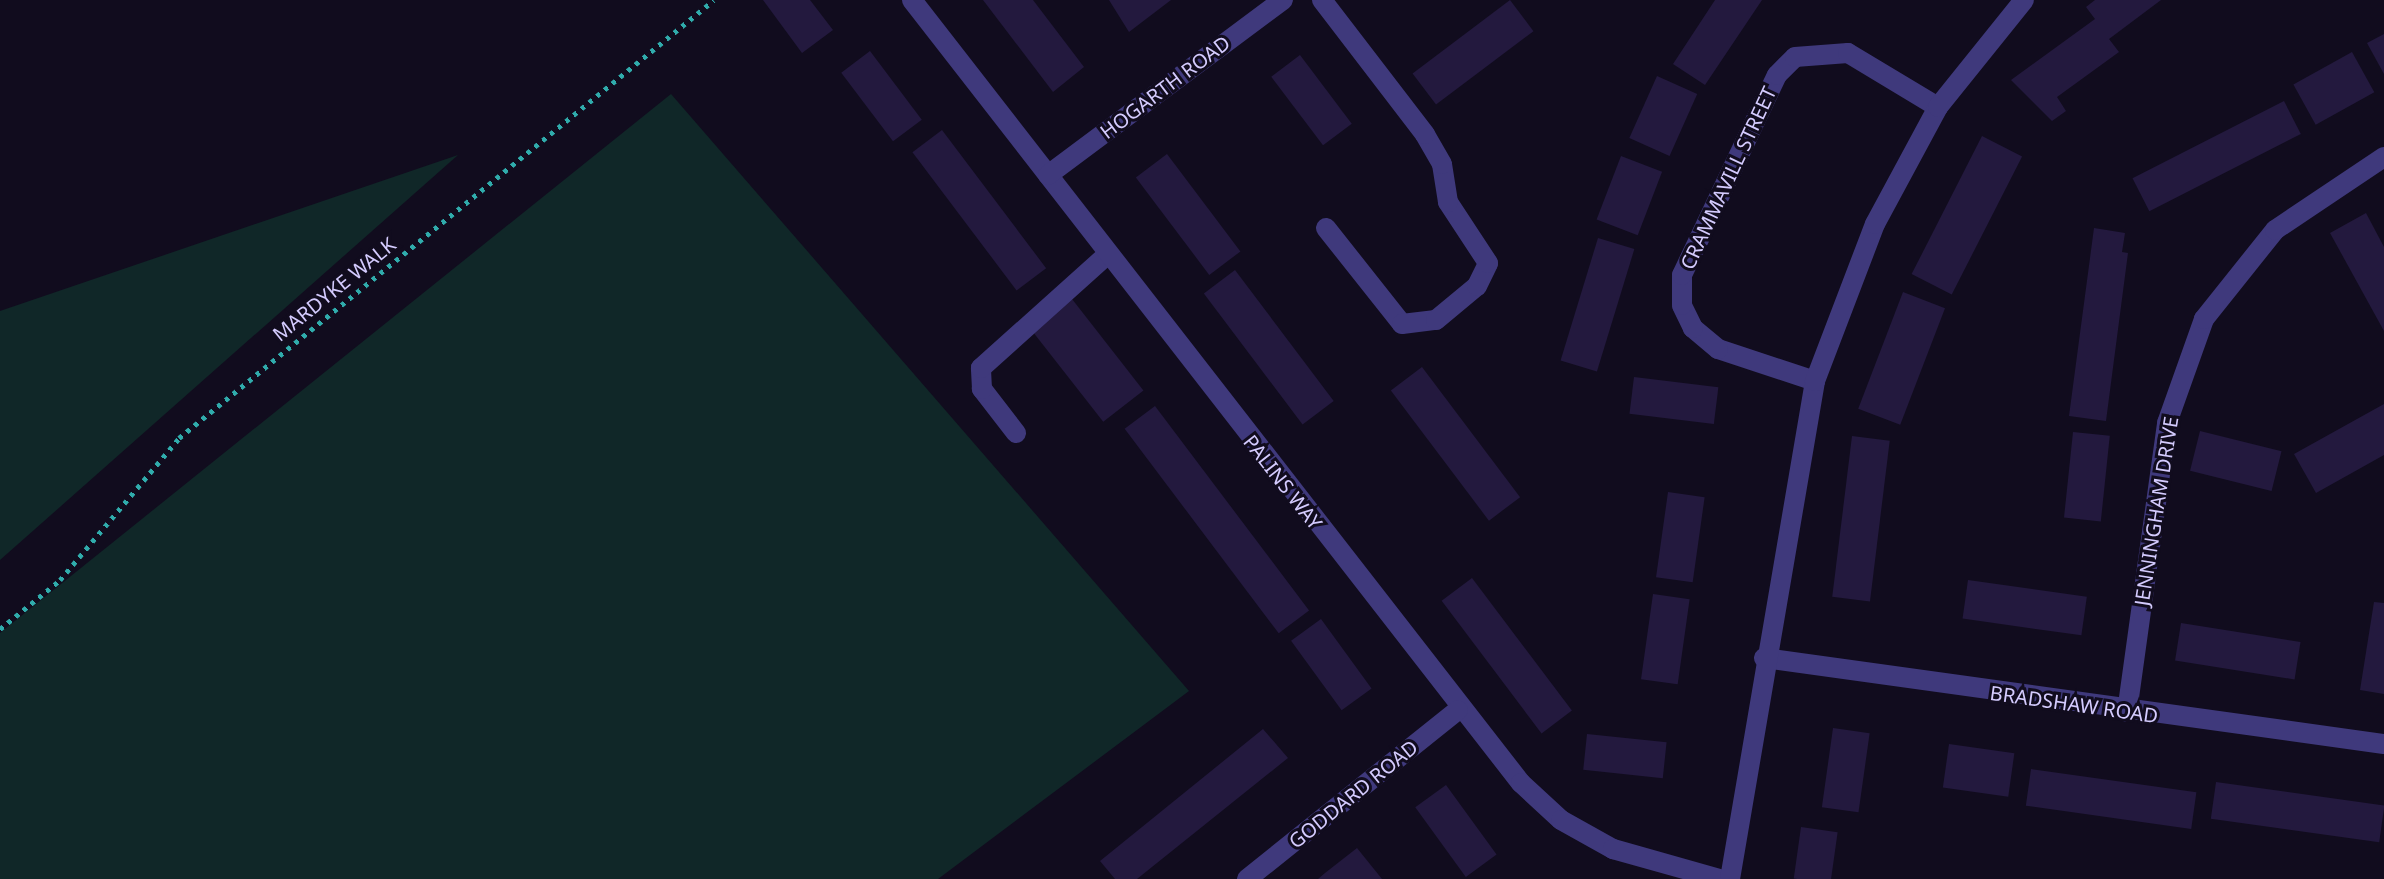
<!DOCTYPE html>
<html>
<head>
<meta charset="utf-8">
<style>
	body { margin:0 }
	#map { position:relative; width:2384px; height:879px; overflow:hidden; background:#110c1e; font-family:"Noto Sans",sans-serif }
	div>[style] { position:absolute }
	.green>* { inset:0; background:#102728 }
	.building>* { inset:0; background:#23193e; transform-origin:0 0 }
	.path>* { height:5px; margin-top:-2.5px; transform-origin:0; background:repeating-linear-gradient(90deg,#30acac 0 4px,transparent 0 10px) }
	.service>* { height:20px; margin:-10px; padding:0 10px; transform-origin:10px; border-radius:10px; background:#3f397c }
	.minor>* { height:20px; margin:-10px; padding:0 10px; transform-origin:10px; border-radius:10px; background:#3f397c }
	.tertiary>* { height:20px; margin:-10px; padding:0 10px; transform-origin:10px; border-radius:10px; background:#3f397c }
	span { translate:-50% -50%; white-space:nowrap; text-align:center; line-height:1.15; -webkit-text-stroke:6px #110c1e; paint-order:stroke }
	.street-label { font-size:20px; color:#d4cbfe }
</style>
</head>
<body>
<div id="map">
	<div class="green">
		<div style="clip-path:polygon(671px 94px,1189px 691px,938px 879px,0 879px,0 633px)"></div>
		<div style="clip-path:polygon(458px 155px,0 560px,0 311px)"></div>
	</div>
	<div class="building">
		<div style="clip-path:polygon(763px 0,810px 0,833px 30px,802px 53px)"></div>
		<div style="clip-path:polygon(983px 0,1033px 0,1084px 67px,1053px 92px)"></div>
		<div style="clip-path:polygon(1109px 0,1171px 0,1129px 32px)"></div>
		<div style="left:1510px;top:0;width:39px;height:122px;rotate:53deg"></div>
		<div style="clip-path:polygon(1715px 0,1762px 0,1705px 85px,1673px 64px)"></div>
		<div style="clip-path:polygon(2095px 0,2161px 0,2109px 39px,2119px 52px,2057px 97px,2066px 111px,2052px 121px,2011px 80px,2095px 19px,2086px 7px)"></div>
		<div style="clip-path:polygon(2384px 34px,2384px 74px,2367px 43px)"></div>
		<div style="left:870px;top:51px;width:86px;height:36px;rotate:53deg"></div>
		<div style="left:2352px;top:52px;width:46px;height:67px;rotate:61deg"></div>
		<div style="left:1300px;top:55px;width:86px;height:36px;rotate:53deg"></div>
		<div style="left:1657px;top:76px;width:44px;height:68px;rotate:24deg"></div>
		<div style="left:2284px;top:101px;width:37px;height:170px;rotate:63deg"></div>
		<div style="left:942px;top:130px;width:173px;height:37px;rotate:53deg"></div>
		<div style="left:1982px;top:136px;width:45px;height:155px;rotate:27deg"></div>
		<div style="left:1167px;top:154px;width:122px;height:39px;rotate:53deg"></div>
		<div style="left:1621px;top:156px;width:44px;height:68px;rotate:21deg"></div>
		<div style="clip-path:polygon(2366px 213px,2384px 247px,2384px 331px,2330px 233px)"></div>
		<div style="clip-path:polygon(2094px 228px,2125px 233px,2122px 252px,2128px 253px,2106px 421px,2069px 416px)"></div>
		<div style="left:1598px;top:238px;width:38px;height:128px;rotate:17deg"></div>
		<div style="left:1235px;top:270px;width:164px;height:39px;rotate:53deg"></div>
		<div style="left:1903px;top:292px;width:45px;height:125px;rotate:21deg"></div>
		<div style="left:1072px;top:299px;width:116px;height:51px;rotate:52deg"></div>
		<div style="left:1422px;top:367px;width:163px;height:39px;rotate:53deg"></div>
		<div style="left:1634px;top:377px;width:85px;height:37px;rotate:7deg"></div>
		<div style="clip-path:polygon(2384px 404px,2384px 455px,2316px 493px,2294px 454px)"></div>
		<div style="left:1155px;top:406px;width:256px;height:38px;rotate:53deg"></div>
		<div style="left:2200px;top:431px;width:84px;height:41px;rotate:14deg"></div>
		<div style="left:2073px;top:432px;width:37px;height:86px;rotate:6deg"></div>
		<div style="left:1852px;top:436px;width:38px;height:162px;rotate:7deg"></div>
		<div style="left:1668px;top:492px;width:37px;height:86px;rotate:8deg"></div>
		<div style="left:1472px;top:578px;width:166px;height:38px;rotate:53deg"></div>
		<div style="left:1968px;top:580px;width:120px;height:39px;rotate:8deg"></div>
		<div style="left:1653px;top:594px;width:37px;height:86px;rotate:8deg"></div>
		<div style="clip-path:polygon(2374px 602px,2384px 603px,2384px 694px,2360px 690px)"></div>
		<div style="left:1321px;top:619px;width:86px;height:37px;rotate:54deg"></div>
		<div style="left:2181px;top:623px;width:121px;height:38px;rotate:9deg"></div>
		<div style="left:1833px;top:728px;width:37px;height:80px;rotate:8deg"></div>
		<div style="clip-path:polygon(1263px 729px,1288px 758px,1137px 879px,1115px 879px,1100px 861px)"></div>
		<div style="left:1587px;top:734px;width:80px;height:36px;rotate:6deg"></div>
		<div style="left:1949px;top:744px;width:66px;height:44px;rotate:8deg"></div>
		<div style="left:2031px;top:769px;width:167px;height:37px;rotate:8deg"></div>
		<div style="left:2216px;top:782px;width:170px;height:37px;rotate:8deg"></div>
		<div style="left:1446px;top:785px;width:86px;height:38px;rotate:54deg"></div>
		<div style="left:1801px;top:827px;width:37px;height:52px;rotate:8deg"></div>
		<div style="clip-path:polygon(1357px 848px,1382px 879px,1318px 879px,1325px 873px)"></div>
	</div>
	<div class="path">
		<div style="left:0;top:629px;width:77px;rotate:-39.2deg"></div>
		<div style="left:60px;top:580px;width:185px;rotate:-50deg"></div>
		<div style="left:179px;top:438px;width:691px;rotate:-39.31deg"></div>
	</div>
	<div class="service">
		<div style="left:1326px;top:228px;width:122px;rotate:51.6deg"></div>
		<div style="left:1402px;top:324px;width:34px;rotate:-7deg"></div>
		<div style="left:1436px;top:320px;width:53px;rotate:-39.7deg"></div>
		<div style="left:1477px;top:286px;width:25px;rotate:-64deg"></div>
		<div style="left:1488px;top:263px;width:73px;rotate:-123.3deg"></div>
		<div style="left:1448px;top:202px;width:38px;rotate:-99deg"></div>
		<div style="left:1442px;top:164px;width:34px;rotate:-120deg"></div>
		<div style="left:1016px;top:433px;width:56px;rotate:-127.7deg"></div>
		<div style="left:982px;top:389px;width:21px;rotate:-93deg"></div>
		<div style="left:981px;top:368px;width:169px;rotate:-41.9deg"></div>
	</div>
	<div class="minor">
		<div style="left:912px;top:0;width:992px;rotate:52.13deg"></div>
		<div style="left:1521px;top:783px;width:54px;rotate:42.8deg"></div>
		<div style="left:1561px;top:820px;width:60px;rotate:29.1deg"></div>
		<div style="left:1613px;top:849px;width:111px;rotate:15.7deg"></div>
		<div style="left:1322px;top:0;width:169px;rotate:52.5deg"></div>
		<div style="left:1048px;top:175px;width:293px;rotate:-36.7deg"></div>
		<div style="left:1815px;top:381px;width:102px;rotate:-161.7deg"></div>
		<div style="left:1718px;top:349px;width:33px;rotate:-140deg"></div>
		<div style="left:1693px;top:328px;width:25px;rotate:-116deg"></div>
		<div style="left:1682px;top:305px;width:30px;rotate:-90deg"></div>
		<div style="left:1682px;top:275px;width:221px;rotate:-64.6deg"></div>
		<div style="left:1777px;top:75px;width:25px;rotate:-45deg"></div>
		<div style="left:1795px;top:57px;width:53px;rotate:-4.3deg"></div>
		<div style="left:1848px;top:53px;width:105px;rotate:31deg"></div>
		<div style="left:1764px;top:658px;width:626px;rotate:7.9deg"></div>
		<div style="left:2127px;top:712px;width:292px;rotate:-82.1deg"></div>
		<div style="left:2167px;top:423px;width:110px;rotate:-70.4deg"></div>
		<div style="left:2204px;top:319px;width:114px;rotate:-51.4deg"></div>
		<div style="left:2275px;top:230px;width:131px;rotate:-33.8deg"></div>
		<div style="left:1247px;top:879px;width:270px;rotate:-38.7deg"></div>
	</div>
	<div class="tertiary">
		<div style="left:1730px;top:879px;width:505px;rotate:-80.31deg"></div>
		<div style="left:1815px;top:381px;width:168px;rotate:-69.1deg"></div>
		<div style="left:1875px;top:224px;width:133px;rotate:-61.7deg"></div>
		<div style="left:1938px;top:107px;width:137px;rotate:-51.2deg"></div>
	</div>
	<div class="street-label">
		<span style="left:1165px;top:87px;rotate:-37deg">HOGARTH ROAD</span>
		<span style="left:1728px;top:178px;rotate:-65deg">CRAMMAVILL STREET</span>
		<span style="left:334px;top:289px;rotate:-39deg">MARDYKE WALK</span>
		<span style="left:1283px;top:482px;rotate:52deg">PALINS WAY</span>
		<span style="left:2156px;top:511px;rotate:-81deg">JENNINGHAM DRIVE</span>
		<span style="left:2074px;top:704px;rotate:8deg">BRADSHAW ROAD</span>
		<span style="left:1353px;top:794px;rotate:-39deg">GODDARD ROAD</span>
	</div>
</div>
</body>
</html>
